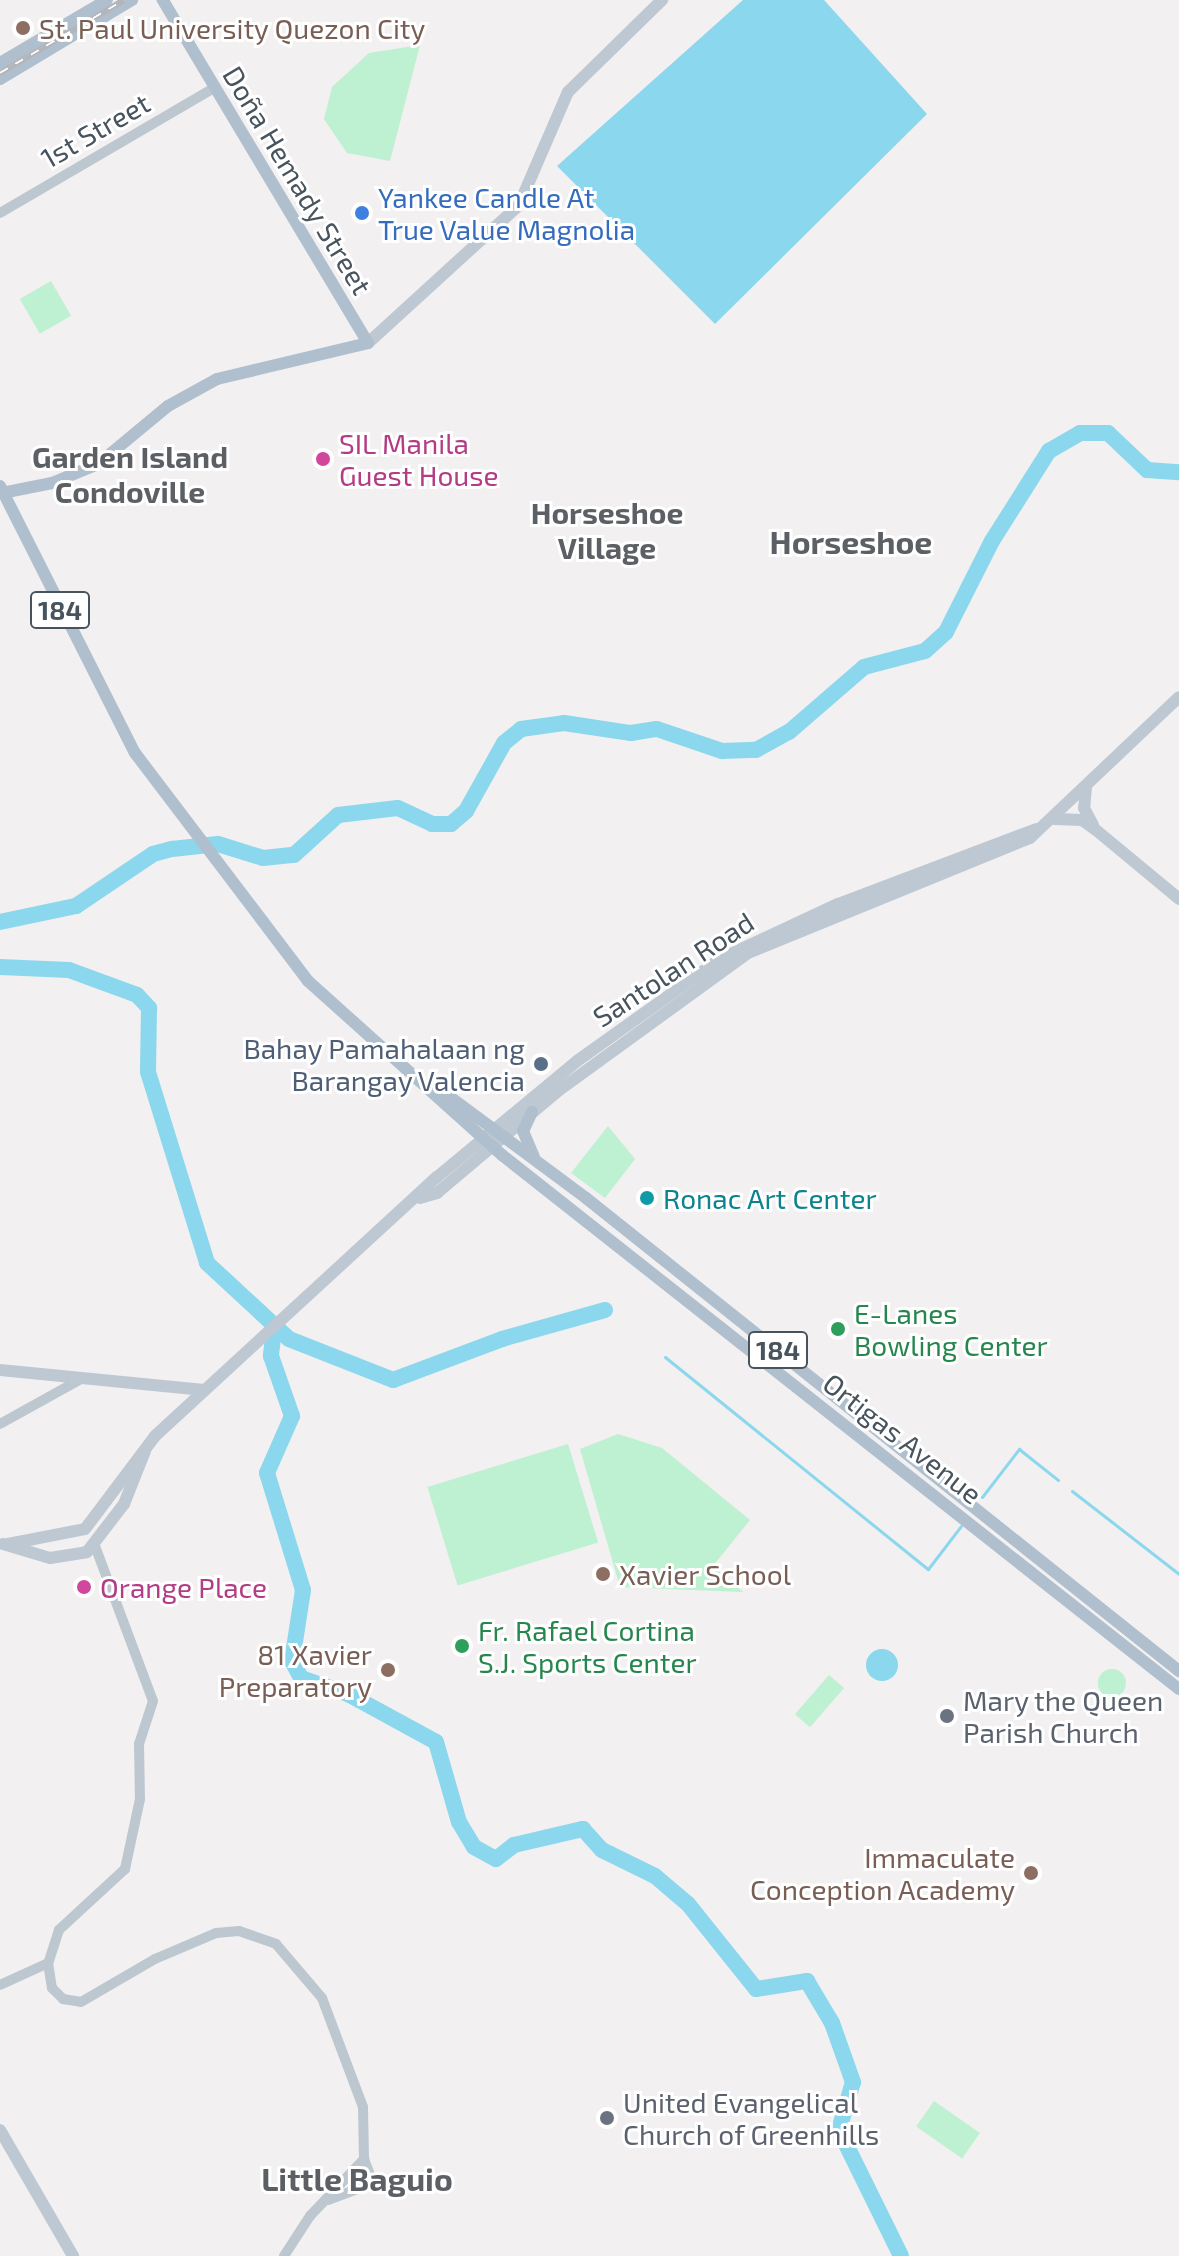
<!DOCTYPE html>
<html>
<head>
<meta charset="utf-8">
<style>
	body { margin:0 }
	#map { position:relative; width:1179px; height:2256px; overflow:hidden; background:#f2f0f0; font-family:"Exo 2",sans-serif }
	div>[style] { position:absolute }
	.green>* { inset:0; background:#bef0d2; transform-origin:0 0 }
	.round { border-radius:50% }
	.water>* { inset:0; background:#8bd7ed }
	.stream>* { height:3px; margin:-1.5px; padding:0 1.5px; transform-origin:1.5px; border-radius:1.5px; background:#8bd7ed }
	.river>* { height:16px; margin:-8px; padding:0 8px; transform-origin:8px; border-radius:8px; background:#8bd7ed }
	.tertiary>* { height:10px; margin:-5px; padding:0 5px; transform-origin:5px; border-radius:5px; background:#bdc7cf }
	.secondary>* { height:12px; margin:-6px; padding:0 6px; transform-origin:6px; border-radius:6px; background:#bdc8d3 }
	.primary>* { height:12px; margin:-6px; padding:0 6px; transform-origin:6px; border-radius:6px; background:#afbfce }
	.rail>* { height:6px; margin-top:-3px; transform-origin:0; background:repeating-linear-gradient(90deg,#fff 0 9px,#b2b5ba 0 18px); box-sizing:border-box; border-block:2px solid #b2b5ba }
	.dots>* { width:22px; height:22px; translate:-50% -50%; box-sizing:border-box; border:4px solid #fff; border-radius:50% }
	span { translate:-50% -50%; white-space:nowrap; text-align:center; line-height:1.15; -webkit-text-stroke:6px #fff; paint-order:stroke }
	.shield-label span { padding:2px 6px; background:#fff; border:2px solid; border-radius:6px; -webkit-text-stroke-width:0 }
	.shield-label { font-size:26px; color:#47535d; font-weight:700 }
	.education-label { font-size:28px; color:#785e54 }
	.left { translate:0 -50%; text-align:left }
	.right { translate:-100% -50%; text-align:right }
	.street-label { font-size:28px; color:#47535d }
	.shop-label { font-size:28px; color:#366cbe }
	.hotel-label { font-size:28px; color:#b23c85 }
	.service-label { font-size:28px; color:#4e5e75 }
	.culture-label { font-size:28px; color:#0d838f }
	.leisure-label { font-size:28px; color:#27864d }
	.worship-label { font-size:28px; color:#5b616d }
	.neighbourhood-label { font-size:30px; color:#5c6065; font-weight:700 }
	.quarter-label { font-size:32px; color:#5c6065; font-weight:700 }
</style>
</head>
<body>
<div id="map">
	<div class="green">
		<div style="clip-path:polygon(420px 45px,390px 161px,347px 153px,324px 119px,332px 87px,369px 53px)"></div>
		<div style="left:51px;top:281px;width:40px;height:36px;rotate:60deg"></div>
		<div style="clip-path:polygon(608px 1126px,635px 1159px,605px 1198px,571px 1173px)"></div>
		<div style="clip-path:polygon(618px 1434px,662px 1448px,750px 1520px,713px 1566px,743px 1592px,620px 1587px,580px 1449px)"></div>
		<div style="left:568px;top:1444px;width:103px;height:147px;rotate:73deg"></div>
		<div class="round" style="left:1098px;top:1669px;width:28px;height:28px"></div>
		<div style="left:829px;top:1675px;width:20px;height:52px;rotate:41deg"></div>
		<div style="left:934px;top:2101px;width:56px;height:31px;rotate:35deg"></div>
	</div>
	<div class="water">
		<div style="clip-path:polygon(743px 0,824px 0,927px 114px,715px 324px,557px 166px)"></div>
		<div class="round" style="left:866px;top:1649px;width:32px;height:32px"></div>
	</div>
	<div class="stream">
		<div style="left:665px;top:1357px;width:338px;rotate:38.9deg"></div>
		<div style="left:928px;top:1569px;width:54px;rotate:-52.5deg"></div>
		<div style="left:1072px;top:1491px;width:135px;rotate:37.8deg"></div>
		<div style="left:982px;top:1497px;width:61px;rotate:-52.4deg"></div>
		<div style="left:1019px;top:1449px;width:50px;rotate:38.5deg"></div>
	</div>
	<div class="river">
		<div style="left:0;top:922px;width:78px;rotate:-11.9deg"></div>
		<div style="left:76px;top:906px;width:93px;rotate:-34deg"></div>
		<div style="left:153px;top:854px;width:20px;rotate:-15deg"></div>
		<div style="left:172px;top:849px;width:46px;rotate:-6.2deg"></div>
		<div style="left:218px;top:844px;width:47px;rotate:17.3deg"></div>
		<div style="left:263px;top:858px;width:31px;rotate:-6deg"></div>
		<div style="left:294px;top:855px;width:59px;rotate:-42.3deg"></div>
		<div style="left:338px;top:815px;width:60px;rotate:-6.7deg"></div>
		<div style="left:398px;top:808px;width:38px;rotate:25deg"></div>
		<div style="left:432px;top:824px;width:19px"></div>
		<div style="left:451px;top:824px;width:20px;rotate:-41deg"></div>
		<div style="left:466px;top:811px;width:78px;rotate:-60.8deg"></div>
		<div style="left:504px;top:743px;width:22px;rotate:-39deg"></div>
		<div style="left:521px;top:729px;width:43px;rotate:-7.9deg"></div>
		<div style="left:564px;top:723px;width:68px;rotate:8.5deg"></div>
		<div style="left:631px;top:733px;width:26px;rotate:-9deg"></div>
		<div style="left:657px;top:729px;width:69px;rotate:18.7deg"></div>
		<div style="left:722px;top:751px;width:34px;rotate:-2deg"></div>
		<div style="left:756px;top:750px;width:38px;rotate:-29deg"></div>
		<div style="left:789px;top:732px;width:99px;rotate:-40.9deg"></div>
		<div style="left:864px;top:667px;width:63px;rotate:-14.7deg"></div>
		<div style="left:925px;top:651px;width:28px;rotate:-42deg"></div>
		<div style="left:946px;top:632px;width:102px;rotate:-63.2deg"></div>
		<div style="left:992px;top:541px;width:107px;rotate:-57.7deg"></div>
		<div style="left:1049px;top:451px;width:36px;rotate:-30deg"></div>
		<div style="left:1080px;top:433px;width:28px"></div>
		<div style="left:1108px;top:433px;width:54px;rotate:43.5deg"></div>
		<div style="left:1147px;top:470px;width:32px;rotate:4deg"></div>
		<div style="left:0;top:967px;width:69px;rotate:2.5deg"></div>
		<div style="left:69px;top:970px;width:72px;rotate:20.2deg"></div>
		<div style="left:137px;top:995px;width:18px;rotate:47deg"></div>
		<div style="left:149px;top:1008px;width:64px;rotate:90.9deg"></div>
		<div style="left:148px;top:1072px;width:200px;rotate:72.8deg"></div>
		<div style="left:207px;top:1263px;width:112px;rotate:42.8deg"></div>
		<div style="left:289px;top:1339px;width:112px;rotate:21.5deg"></div>
		<div style="left:393px;top:1380px;width:116px;rotate:-20.6deg"></div>
		<div style="left:502px;top:1339px;width:107px;rotate:-15.7deg"></div>
		<div style="left:274px;top:1330px;width:26px;rotate:97deg"></div>
		<div style="left:271px;top:1356px;width:64px;rotate:70.7deg"></div>
		<div style="left:292px;top:1416px;width:62px;rotate:113.7deg"></div>
		<div style="left:267px;top:1473px;width:122px;rotate:72.9deg"></div>
		<div style="left:303px;top:1590px;width:72px;rotate:98.8deg"></div>
		<div style="left:292px;top:1661px;width:19px;rotate:62deg"></div>
		<div style="left:301px;top:1678px;width:50px;rotate:18.8deg"></div>
		<div style="left:348px;top:1694px;width:100px;rotate:28.6deg"></div>
		<div style="left:436px;top:1742px;width:83px;rotate:74deg"></div>
		<div style="left:459px;top:1822px;width:29px;rotate:59deg"></div>
		<div style="left:474px;top:1847px;width:25px;rotate:29deg"></div>
		<div style="left:496px;top:1859px;width:23px;rotate:-38deg"></div>
		<div style="left:514px;top:1845px;width:71px;rotate:-13.1deg"></div>
		<div style="left:583px;top:1829px;width:28px;rotate:48deg"></div>
		<div style="left:602px;top:1850px;width:59px;rotate:26.1deg"></div>
		<div style="left:655px;top:1876px;width:43px;rotate:40.3deg"></div>
		<div style="left:688px;top:1904px;width:109px;rotate:51.3deg"></div>
		<div style="left:756px;top:1989px;width:52px;rotate:-8.9deg"></div>
		<div style="left:807px;top:1981px;width:49px;rotate:59.2deg"></div>
		<div style="left:832px;top:2023px;width:63px;rotate:70.4deg"></div>
		<div style="left:853px;top:2082px;width:50px;rotate:106.3deg"></div>
		<div style="left:839px;top:2130px;width:140px;rotate:63.8deg"></div>
	</div>
	<div class="tertiary">
		<div style="left:0;top:213px;width:248px;rotate:-30.3deg"></div>
		<div style="left:0;top:1424px;width:95px;rotate:-29deg"></div>
		<div style="left:95px;top:1546px;width:165px;rotate:69.5deg"></div>
		<div style="left:153px;top:1701px;width:45px;rotate:108deg"></div>
		<div style="left:139px;top:1744px;width:55px;rotate:89deg"></div>
		<div style="left:140px;top:1799px;width:72px;rotate:102.1deg"></div>
		<div style="left:125px;top:1869px;width:90px;rotate:137.3deg"></div>
		<div style="left:59px;top:1930px;width:35px;rotate:108deg"></div>
		<div style="left:48px;top:1963px;width:25px;rotate:81deg"></div>
		<div style="left:52px;top:1988px;width:16px;rotate:45deg"></div>
		<div style="left:63px;top:1999px;width:18px;rotate:9deg"></div>
		<div style="left:81px;top:2002px;width:86px;rotate:-30.2deg"></div>
		<div style="left:155px;top:1959px;width:66px;rotate:-23.1deg"></div>
		<div style="left:216px;top:1933px;width:23px;rotate:-5deg"></div>
		<div style="left:239px;top:1931px;width:39px;rotate:19deg"></div>
		<div style="left:276px;top:1944px;width:71px;rotate:49.6deg"></div>
		<div style="left:322px;top:1998px;width:116px;rotate:69.4deg"></div>
		<div style="left:363px;top:2107px;width:52px;rotate:88.9deg"></div>
		<div style="left:364px;top:2159px;width:26px;rotate:69deg"></div>
		<div style="left:373px;top:2183px;width:48px;rotate:159.3deg"></div>
		<div style="left:0;top:1985px;width:53px;rotate:-24.6deg"></div>
		<div style="left:284px;top:2256px;width:48px;rotate:-57deg"></div>
		<div style="left:310px;top:2216px;width:79px;rotate:-46.5deg"></div>
	</div>
	<div class="secondary">
		<div style="left:368px;top:343px;width:205px;rotate:-42.4deg"></div>
		<div style="left:519px;top:205px;width:123px;rotate:-66.6deg"></div>
		<div style="left:568px;top:92px;width:132px;rotate:-44.4deg"></div>
		<div style="left:1086px;top:787px;width:21px;rotate:95deg"></div>
		<div style="left:1084px;top:808px;width:19px;rotate:62deg"></div>
		<div style="left:1055px;top:819px;width:27px;rotate:2deg"></div>
		<div style="left:1082px;top:820px;width:17px;rotate:36deg"></div>
		<div style="left:1096px;top:830px;width:108px;rotate:39.7deg"></div>
		<div style="left:420px;top:1198px;width:18px;rotate:-16deg"></div>
		<div style="left:437px;top:1193px;width:158px;rotate:-40.1deg"></div>
		<div style="left:558px;top:1091px;width:235px;rotate:-36deg"></div>
		<div style="left:748px;top:953px;width:305px;rotate:-22.2deg"></div>
		<div style="left:1030px;top:838px;width:205px;rotate:-43.4deg"></div>
		<div style="left:0;top:1370px;width:205px;rotate:5.6deg"></div>
		<div style="left:3px;top:1544px;width:49px;rotate:16.6deg"></div>
		<div style="left:50px;top:1558px;width:37px;rotate:-9deg"></div>
		<div style="left:87px;top:1552px;width:61px;rotate:-52.4deg"></div>
		<div style="left:124px;top:1504px;width:57px;rotate:-68.4deg"></div>
		<div style="left:8px;top:1544px;width:78px;rotate:-11deg"></div>
		<div style="left:85px;top:1529px;width:116px;rotate:-53deg"></div>
		<div style="left:155px;top:1436px;width:383px;rotate:-42.6deg"></div>
		<div style="left:437px;top:1177px;width:182px;rotate:-39.6deg"></div>
		<div style="left:577px;top:1061px;width:176px;rotate:-35.5deg"></div>
		<div style="left:720px;top:959px;width:130px;rotate:-25deg"></div>
		<div style="left:838px;top:904px;width:212px;rotate:-20.7deg"></div>
		<div style="left:0;top:2130px;width:146px;rotate:59.9deg"></div>
	</div>
	<div class="primary">
		<div style="left:0;top:63px;width:124px;rotate:-30.5deg"></div>
		<div style="left:0;top:79px;width:154px;rotate:-30.9deg"></div>
		<div style="left:0;top:486px;width:299px;rotate:63.2deg"></div>
		<div style="left:135px;top:753px;width:286px;rotate:52.8deg"></div>
		<div style="left:308px;top:981px;width:261px;rotate:41.9deg"></div>
		<div style="left:502px;top:1155px;width:862px;rotate:38.27deg"></div>
		<div style="left:2px;top:493px;width:51px;rotate:-11.3deg"></div>
		<div style="left:52px;top:483px;width:50px;rotate:-22.4deg"></div>
		<div style="left:98px;top:464px;width:91px;rotate:-39.6deg"></div>
		<div style="left:168px;top:406px;width:56px;rotate:-28.9deg"></div>
		<div style="left:217px;top:379px;width:155px;rotate:-13.4deg"></div>
		<div style="left:368px;top:343px;width:400px;rotate:-120.9deg"></div>
		<div style="left:425px;top:1085px;width:18px;rotate:19deg"></div>
		<div style="left:442px;top:1091px;width:179px;rotate:36.6deg"></div>
		<div style="left:586px;top:1198px;width:759px;rotate:38.58deg"></div>
		<div style="left:532px;top:1112px;width:21px;rotate:115deg"></div>
		<div style="left:523px;top:1131px;width:28px;rotate:67deg"></div>
	</div>
	<div class="rail">
		<div style="left:0;top:73px;width:144px;rotate:-30.5deg"></div>
	</div>
	<div class="dots">
		<div style="left:23px;top:28px;background:#8d6e63"></div>
		<div style="left:362px;top:213px;background:#3f7fe0"></div>
		<div style="left:323px;top:459px;background:#d1479c"></div>
		<div style="left:541px;top:1064px;background:#5c6f8a"></div>
		<div style="left:647px;top:1198px;background:#0f9aa8"></div>
		<div style="left:838px;top:1329px;background:#2e9e5b"></div>
		<div style="left:603px;top:1574px;background:#8d6e63"></div>
		<div style="left:84px;top:1587px;background:#d1479c"></div>
		<div style="left:462px;top:1646px;background:#2e9e5b"></div>
		<div style="left:388px;top:1670px;background:#8d6e63"></div>
		<div style="left:947px;top:1716px;background:#6b7280"></div>
		<div style="left:1031px;top:1873px;background:#8d6e63"></div>
		<div style="left:607px;top:2118px;background:#6b7280"></div>
	</div>
	<div class="shield-label">
		<span style="left:60px;top:610px">184</span>
		<span style="left:778px;top:1350px">184</span>
	</div>
	<div class="education-label">
		<span class="left" style="left:39px;top:28px">St. Paul University Quezon City</span>
		<span class="left" style="left:619px;top:1574px">Xavier School</span>
		<span class="right" style="left:372px;top:1670px">81 Xavier<br>Preparatory</span>
		<span class="right" style="left:1015px;top:1873px">Immaculate<br>Conception Academy</span>
	</div>
	<div class="street-label">
		<span style="left:95px;top:130px;rotate:-30deg">1st Street</span>
		<span style="left:298px;top:180px;rotate:59deg">Doña Hemady Street</span>
		<span style="left:673px;top:969px;rotate:-33deg">Santolan Road</span>
		<span style="left:903px;top:1438px;rotate:38deg">Ortigas Avenue</span>
	</div>
	<div class="shop-label">
		<span class="left" style="left:378px;top:213px">Yankee Candle At<br>True Value Magnolia</span>
	</div>
	<div class="hotel-label">
		<span class="left" style="left:339px;top:459px">SIL Manila<br>Guest House</span>
		<span class="left" style="left:100px;top:1587px">Orange Place</span>
	</div>
	<div class="service-label">
		<span class="right" style="left:525px;top:1064px">Bahay Pamahalaan ng<br>Barangay Valencia</span>
	</div>
	<div class="culture-label">
		<span class="left" style="left:663px;top:1198px">Ronac Art Center</span>
	</div>
	<div class="leisure-label">
		<span class="left" style="left:854px;top:1329px">E-Lanes<br>Bowling Center</span>
		<span class="left" style="left:478px;top:1646px">Fr. Rafael Cortina<br>S.J. Sports Center</span>
	</div>
	<div class="worship-label">
		<span class="left" style="left:963px;top:1716px">Mary the Queen<br>Parish Church</span>
		<span class="left" style="left:623px;top:2118px">United Evangelical<br>Church of Greenhills</span>
	</div>
	<div class="neighbourhood-label">
		<span style="left:130px;top:473px">Garden Island<br>Condoville</span>
		<span style="left:607px;top:529px">Horseshoe<br>Village</span>
	</div>
	<div class="quarter-label">
		<span style="left:851px;top:541px">Horseshoe</span>
		<span style="left:357px;top:2178px">Little Baguio</span>
	</div>
</div>
</body>
</html>
